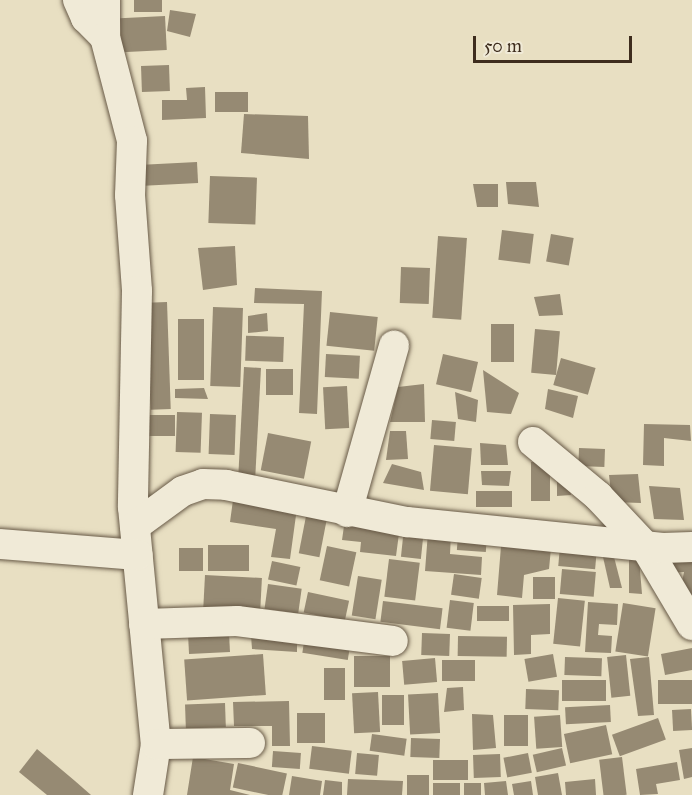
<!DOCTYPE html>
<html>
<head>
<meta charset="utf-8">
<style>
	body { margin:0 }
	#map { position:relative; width:692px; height:795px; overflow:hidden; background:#e8dfc2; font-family:"IM FELL Great Primer",serif }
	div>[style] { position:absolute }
	.building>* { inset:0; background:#968a73; transform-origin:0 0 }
	.roads { filter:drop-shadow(0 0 2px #685a47) drop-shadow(0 0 2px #685a47) }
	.minor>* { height:30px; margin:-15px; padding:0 15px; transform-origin:15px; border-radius:15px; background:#f0ead7 }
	span { translate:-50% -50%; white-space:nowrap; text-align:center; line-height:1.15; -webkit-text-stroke:4.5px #f0ead7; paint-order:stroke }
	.scale { position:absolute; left:473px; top:36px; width:159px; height:27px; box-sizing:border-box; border:3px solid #3e2d1e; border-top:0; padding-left:8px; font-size:18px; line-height:21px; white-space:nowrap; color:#3e2d1e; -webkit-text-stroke:4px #f0ead7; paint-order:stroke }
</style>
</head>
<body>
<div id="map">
	<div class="building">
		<div style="left:134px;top:0;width:28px;height:12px"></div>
		<div style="clip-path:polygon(170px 10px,196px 14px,190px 37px,167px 31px)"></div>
		<div style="left:165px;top:16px;width:34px;height:45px;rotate:87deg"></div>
		<div style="left:169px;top:65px;width:26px;height:28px;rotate:88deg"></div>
		<div style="clip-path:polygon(205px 87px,206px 118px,162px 120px,162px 100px,187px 100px,186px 88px)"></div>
		<div style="left:215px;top:92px;width:33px;height:20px"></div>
		<div style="clip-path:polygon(244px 114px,308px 116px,309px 159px,241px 153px)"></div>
		<div style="left:197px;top:162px;width:21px;height:54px;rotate:87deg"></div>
		<div style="left:210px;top:176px;width:47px;height:47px;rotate:2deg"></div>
		<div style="clip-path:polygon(506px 182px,536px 182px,539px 207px,508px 204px)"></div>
		<div style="clip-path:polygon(473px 184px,498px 184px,498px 207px,477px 207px)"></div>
		<div style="left:502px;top:230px;width:32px;height:30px;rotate:7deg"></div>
		<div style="left:551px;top:234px;width:23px;height:28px;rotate:10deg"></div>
		<div style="left:438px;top:236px;width:29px;height:82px;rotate:4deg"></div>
		<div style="clip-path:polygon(235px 246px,237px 285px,203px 290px,198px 248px)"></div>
		<div style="left:401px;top:267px;width:29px;height:36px;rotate:2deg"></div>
		<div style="clip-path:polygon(255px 288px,322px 291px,317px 414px,299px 413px,304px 304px,254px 303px)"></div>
		<div style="clip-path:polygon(560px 294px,563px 315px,539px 316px,534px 297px)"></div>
		<div style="left:167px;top:302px;width:107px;height:20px;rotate:88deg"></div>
		<div style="left:213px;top:307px;width:30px;height:79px;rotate:2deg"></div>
		<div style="left:330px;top:312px;width:48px;height:34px;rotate:6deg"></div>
		<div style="clip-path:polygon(267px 313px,268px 331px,248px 333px,248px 316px)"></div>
		<div style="left:178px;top:319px;width:26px;height:61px"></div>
		<div style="left:491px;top:324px;width:23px;height:38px"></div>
		<div style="left:535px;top:329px;width:25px;height:44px;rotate:5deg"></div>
		<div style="left:284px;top:337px;width:25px;height:38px;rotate:92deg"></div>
		<div style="left:326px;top:354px;width:34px;height:23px;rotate:3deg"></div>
		<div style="left:443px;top:354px;width:36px;height:31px;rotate:13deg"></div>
		<div style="left:561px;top:358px;width:36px;height:28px;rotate:16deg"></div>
		<div style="left:244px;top:367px;width:17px;height:110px;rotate:3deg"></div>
		<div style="left:266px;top:369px;width:27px;height:26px"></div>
		<div style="clip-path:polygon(483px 370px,519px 393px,511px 414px,487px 412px)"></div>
		<div style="clip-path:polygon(424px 384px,425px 422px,390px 422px,398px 387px)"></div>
		<div style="left:347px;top:386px;width:42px;height:24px;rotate:87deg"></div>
		<div style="clip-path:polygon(204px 388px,208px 399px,175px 398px,175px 389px)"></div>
		<div style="clip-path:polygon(548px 389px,578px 396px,573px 418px,545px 409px)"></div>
		<div style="clip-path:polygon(455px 392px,478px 400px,476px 422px,458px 419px)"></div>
		<div style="left:177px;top:412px;width:25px;height:40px;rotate:2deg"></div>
		<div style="left:210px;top:414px;width:26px;height:40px;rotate:2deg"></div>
		<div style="left:175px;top:415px;width:21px;height:28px;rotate:90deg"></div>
		<div style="left:432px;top:420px;width:24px;height:19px;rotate:5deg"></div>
		<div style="clip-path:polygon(644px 424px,690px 425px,691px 441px,664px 438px,664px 466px,643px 465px)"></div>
		<div style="clip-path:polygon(390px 431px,406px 431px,408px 459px,386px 460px)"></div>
		<div style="left:268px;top:433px;width:44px;height:38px;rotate:11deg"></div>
		<div style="clip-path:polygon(480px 443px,506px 445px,508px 465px,481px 465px)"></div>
		<div style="left:434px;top:445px;width:38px;height:46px;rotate:5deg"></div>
		<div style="left:579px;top:448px;width:26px;height:18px;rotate:2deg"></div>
		<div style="left:550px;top:462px;width:39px;height:19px;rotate:90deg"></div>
		<div style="clip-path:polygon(392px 464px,421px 472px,424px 490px,383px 483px)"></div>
		<div style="clip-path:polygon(481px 471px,511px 471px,509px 486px,482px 485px)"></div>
		<div style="clip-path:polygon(638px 474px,641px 503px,612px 502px,609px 475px)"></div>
		<div style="clip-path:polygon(557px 478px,569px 478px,571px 495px,557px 496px)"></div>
		<div style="clip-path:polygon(649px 486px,680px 488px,684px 520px,654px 519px)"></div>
		<div style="left:476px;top:491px;width:36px;height:16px"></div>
		<div style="clip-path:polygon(233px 500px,297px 508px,290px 559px,271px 557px,276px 529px,230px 522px)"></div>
		<div style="left:307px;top:511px;width:21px;height:43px;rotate:11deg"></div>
		<div style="clip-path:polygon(345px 519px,400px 526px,396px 556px,360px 552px,361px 542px,342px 540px)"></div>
		<div style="left:404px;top:528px;width:20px;height:29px;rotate:6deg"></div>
		<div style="clip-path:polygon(428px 532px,451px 534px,450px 554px,482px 557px,481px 575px,425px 571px)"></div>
		<div style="left:458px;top:534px;width:29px;height:16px;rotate:4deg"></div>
		<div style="clip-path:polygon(502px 534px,552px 538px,549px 569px,524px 575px,522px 598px,497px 595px)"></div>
		<div style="left:208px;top:545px;width:41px;height:26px"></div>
		<div style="left:327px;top:546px;width:30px;height:35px;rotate:12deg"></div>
		<div style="left:560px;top:546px;width:37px;height:20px;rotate:5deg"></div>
		<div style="left:179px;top:548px;width:24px;height:23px"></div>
		<div style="clip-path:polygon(692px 551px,692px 603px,682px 582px,684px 572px,665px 573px,664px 553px)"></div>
		<div style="clip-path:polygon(603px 557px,614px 557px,622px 588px,610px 588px)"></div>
		<div style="clip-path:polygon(639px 558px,642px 594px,629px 593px,629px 560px)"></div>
		<div style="left:389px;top:559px;width:31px;height:38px;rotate:7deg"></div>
		<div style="left:272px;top:561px;width:29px;height:19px;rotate:12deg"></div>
		<div style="left:562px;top:569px;width:34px;height:25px;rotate:5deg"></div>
		<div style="left:454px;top:574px;width:28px;height:21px;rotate:8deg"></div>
		<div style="left:205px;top:575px;width:57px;height:34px;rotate:3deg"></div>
		<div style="left:358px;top:576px;width:24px;height:40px;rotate:9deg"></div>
		<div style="left:533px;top:577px;width:22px;height:22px"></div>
		<div style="left:268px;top:584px;width:34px;height:25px;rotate:8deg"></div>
		<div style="left:308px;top:592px;width:42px;height:21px;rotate:12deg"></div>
		<div style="left:558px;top:598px;width:27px;height:46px;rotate:6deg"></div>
		<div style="left:450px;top:600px;width:24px;height:28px;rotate:7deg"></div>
		<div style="left:383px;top:601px;width:60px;height:21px;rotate:7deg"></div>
		<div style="clip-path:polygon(588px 602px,618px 604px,617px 625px,599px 624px,598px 635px,612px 636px,611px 653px,585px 652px)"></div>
		<div style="left:623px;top:603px;width:33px;height:49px;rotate:9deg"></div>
		<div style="clip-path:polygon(550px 604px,550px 634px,531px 635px,531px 654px,514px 655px,513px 605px)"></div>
		<div style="left:477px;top:606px;width:32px;height:15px"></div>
		<div style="left:229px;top:633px;width:19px;height:41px;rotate:87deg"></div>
		<div style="left:422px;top:633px;width:28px;height:22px;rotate:2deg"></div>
		<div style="clip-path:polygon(251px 635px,297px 636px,297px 652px,252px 649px)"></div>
		<div style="left:305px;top:636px;width:46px;height:17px;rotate:9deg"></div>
		<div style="left:458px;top:636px;width:49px;height:20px;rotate:1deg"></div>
		<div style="clip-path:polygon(692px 648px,692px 670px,665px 675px,661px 654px)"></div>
		<div style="left:263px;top:654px;width:41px;height:79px;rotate:86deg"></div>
		<div style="left:553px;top:654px;width:23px;height:29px;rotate:80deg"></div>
		<div style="left:626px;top:655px;width:41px;height:19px;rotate:84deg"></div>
		<div style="left:354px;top:656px;width:36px;height:31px"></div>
		<div style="left:565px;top:657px;width:37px;height:18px;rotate:2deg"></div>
		<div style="clip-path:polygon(649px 657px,654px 715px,638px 716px,630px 659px)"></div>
		<div style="left:435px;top:658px;width:24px;height:33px;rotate:85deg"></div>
		<div style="left:442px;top:660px;width:33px;height:21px"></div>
		<div style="left:324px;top:668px;width:21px;height:32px"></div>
		<div style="left:562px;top:680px;width:44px;height:21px"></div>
		<div style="left:692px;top:680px;width:24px;height:34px;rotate:90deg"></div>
		<div style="clip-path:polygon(463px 687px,464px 710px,444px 712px,447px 688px)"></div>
		<div style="left:526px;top:689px;width:33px;height:20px;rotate:2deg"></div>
		<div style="left:378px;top:692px;width:40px;height:26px;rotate:87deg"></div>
		<div style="left:438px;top:693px;width:40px;height:30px;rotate:87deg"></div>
		<div style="left:382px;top:695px;width:22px;height:30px"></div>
		<div style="clip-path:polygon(289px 701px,290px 746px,272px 746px,272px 726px,234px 726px,233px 702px)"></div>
		<div style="left:225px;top:703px;width:24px;height:40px;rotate:88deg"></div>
		<div style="left:610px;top:705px;width:17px;height:45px;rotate:87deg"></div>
		<div style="left:691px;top:709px;width:21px;height:19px;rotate:87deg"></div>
		<div style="left:297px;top:713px;width:28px;height:30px"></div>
		<div style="clip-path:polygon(472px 714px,493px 715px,496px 748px,473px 750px)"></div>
		<div style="left:504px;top:715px;width:24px;height:31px"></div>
		<div style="left:560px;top:715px;width:32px;height:26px;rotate:86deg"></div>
		<div style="left:658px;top:718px;width:23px;height:49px;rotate:70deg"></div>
		<div style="left:606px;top:725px;width:30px;height:43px;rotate:78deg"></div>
		<div style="left:372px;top:734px;width:35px;height:17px;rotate:8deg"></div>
		<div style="left:411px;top:738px;width:29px;height:19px;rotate:2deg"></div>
		<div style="left:312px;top:746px;width:40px;height:23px;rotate:7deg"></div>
		<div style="left:562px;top:748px;width:18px;height:30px;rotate:77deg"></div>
		<div style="clip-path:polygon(692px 748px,692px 777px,684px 779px,679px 750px)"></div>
		<div style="clip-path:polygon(37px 749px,75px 781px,91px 795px,47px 795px,19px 772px)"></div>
		<div style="left:273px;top:751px;width:28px;height:16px;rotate:4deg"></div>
		<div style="left:357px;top:753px;width:22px;height:21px;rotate:5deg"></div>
		<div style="left:528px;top:753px;width:20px;height:25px;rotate:79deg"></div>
		<div style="left:500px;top:754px;width:23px;height:27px;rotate:88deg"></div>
		<div style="clip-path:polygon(193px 757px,234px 764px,230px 790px,250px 795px,187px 795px)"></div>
		<div style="left:622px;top:757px;width:38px;height:23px;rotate:83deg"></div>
		<div style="left:433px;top:760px;width:35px;height:20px"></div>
		<div style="clip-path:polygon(677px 762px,680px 780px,656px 784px,658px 794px,640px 795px,636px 769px)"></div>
		<div style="left:238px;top:763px;width:50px;height:25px;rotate:12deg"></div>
		<div style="clip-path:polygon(558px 773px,562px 795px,538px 795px,535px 777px)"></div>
		<div style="left:407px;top:775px;width:22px;height:20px"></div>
		<div style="clip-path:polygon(292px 776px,322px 781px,320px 795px,289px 795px)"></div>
		<div style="clip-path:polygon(348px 779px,403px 781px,402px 795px,347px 795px)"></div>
		<div style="clip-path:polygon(595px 779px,596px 795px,566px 795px,565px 782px)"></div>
		<div style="clip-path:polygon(325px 780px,342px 782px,342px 795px,323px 795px)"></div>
		<div style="clip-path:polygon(506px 781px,508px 795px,485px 795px,484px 783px)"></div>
		<div style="clip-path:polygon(531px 781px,533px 795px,514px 795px,512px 784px)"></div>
		<div style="left:433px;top:783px;width:27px;height:12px"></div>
		<div style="left:464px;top:783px;width:17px;height:12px"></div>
	</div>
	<div class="roads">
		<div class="minor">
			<div style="left:78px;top:0;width:20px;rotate:66deg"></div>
			<div style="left:86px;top:18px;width:27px;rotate:45deg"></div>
			<div style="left:105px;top:0;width:37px;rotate:90deg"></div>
			<div style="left:105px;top:37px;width:107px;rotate:75.4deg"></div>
			<div style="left:132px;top:141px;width:54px;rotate:92.1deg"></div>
			<div style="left:130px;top:195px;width:96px;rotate:85.8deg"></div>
			<div style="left:137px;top:291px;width:216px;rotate:91.1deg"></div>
			<div style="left:133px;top:507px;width:238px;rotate:84.5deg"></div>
			<div style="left:156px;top:744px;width:52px;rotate:98.9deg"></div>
			<div style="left:533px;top:442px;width:85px;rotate:39.7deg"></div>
			<div style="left:598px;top:496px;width:69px;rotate:46.8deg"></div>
			<div style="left:645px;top:546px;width:92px;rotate:59.3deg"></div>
			<div style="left:347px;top:512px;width:173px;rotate:-74.2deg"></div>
			<div style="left:135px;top:526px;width:59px;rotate:-36.1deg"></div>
			<div style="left:183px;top:491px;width:21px;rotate:-19deg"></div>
			<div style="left:203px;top:484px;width:23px;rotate:2deg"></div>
			<div style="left:226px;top:485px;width:185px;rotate:11.6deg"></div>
			<div style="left:407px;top:522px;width:257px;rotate:5.8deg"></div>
			<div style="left:663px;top:548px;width:29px;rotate:-2deg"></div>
			<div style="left:0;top:544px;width:138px;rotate:4.6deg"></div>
			<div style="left:144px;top:624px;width:93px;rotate:-1.8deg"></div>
			<div style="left:237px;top:621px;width:157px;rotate:7.3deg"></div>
			<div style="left:156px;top:744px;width:94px;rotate:-0.6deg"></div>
		</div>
	</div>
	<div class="scale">50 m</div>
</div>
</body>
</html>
